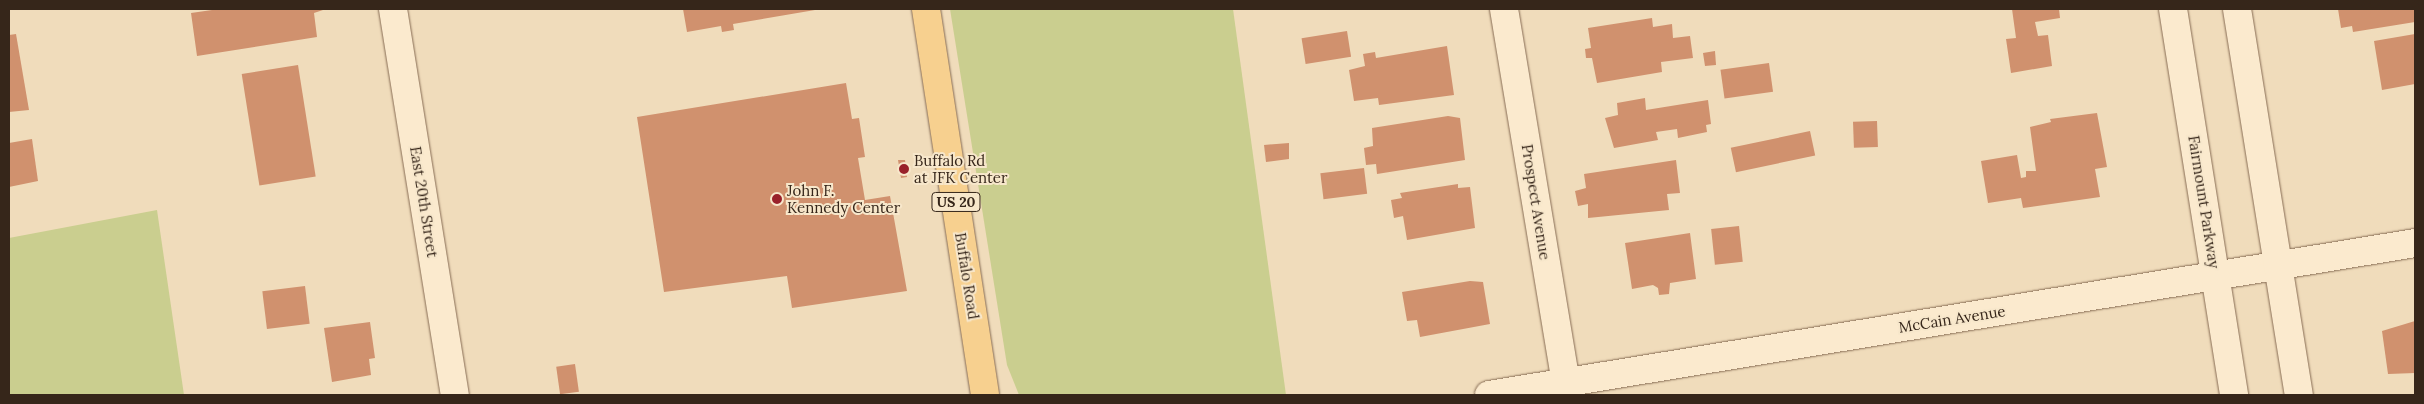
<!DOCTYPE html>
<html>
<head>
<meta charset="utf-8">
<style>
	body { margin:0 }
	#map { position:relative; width:2424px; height:404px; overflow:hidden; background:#f0dcbb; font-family:Lora,serif }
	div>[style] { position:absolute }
	.green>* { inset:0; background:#cace8f }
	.building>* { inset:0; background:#d0916e; transform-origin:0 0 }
	.roads { filter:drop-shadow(0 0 1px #876c54) drop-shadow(0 0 1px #876c54) }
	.street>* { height:28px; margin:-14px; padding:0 14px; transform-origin:14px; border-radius:14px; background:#fbeace }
	.secondary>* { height:28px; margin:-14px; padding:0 14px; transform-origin:14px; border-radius:14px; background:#fbeace }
	.primary>* { height:28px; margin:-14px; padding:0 14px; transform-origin:14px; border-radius:14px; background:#f7d08f }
	.dots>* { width:14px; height:14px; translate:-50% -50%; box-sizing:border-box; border:2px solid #f7e7cb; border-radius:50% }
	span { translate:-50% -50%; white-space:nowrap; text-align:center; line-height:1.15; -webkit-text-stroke:4px #f7e7cb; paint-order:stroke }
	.shield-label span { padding:1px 4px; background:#f7e7cb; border:1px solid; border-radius:4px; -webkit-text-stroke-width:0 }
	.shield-label { font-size:14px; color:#36261a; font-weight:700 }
	.poi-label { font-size:15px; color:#36261a }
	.left { translate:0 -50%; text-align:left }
	.street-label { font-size:15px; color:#36261a }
	.frame { position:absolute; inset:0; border:10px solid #36261a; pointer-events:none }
</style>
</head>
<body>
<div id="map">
	<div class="green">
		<div style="clip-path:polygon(950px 9px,1233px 9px,1286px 395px,1019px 395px,1007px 365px)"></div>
		<div style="clip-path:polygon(157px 210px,184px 395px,9px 395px,9px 238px)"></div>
	</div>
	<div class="building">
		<div style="clip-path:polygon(219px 9px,326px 9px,314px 13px,317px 37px,197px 56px,191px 13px)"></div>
		<div style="clip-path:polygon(683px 9px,815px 9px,815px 10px,733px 24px,734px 30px,722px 32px,721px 26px,687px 32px)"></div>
		<div style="clip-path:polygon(2012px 9px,2059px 9px,2060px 18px,2035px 22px,2038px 36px,2048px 35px,2052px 66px,2011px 73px,2006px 39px,2016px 38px)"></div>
		<div style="clip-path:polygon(2338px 9px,2415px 9px,2415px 22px,2353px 32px,2352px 26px,2341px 28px)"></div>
		<div style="clip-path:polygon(1652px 18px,1653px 27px,1672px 24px,1673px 38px,1690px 36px,1693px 58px,1661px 62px,1662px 72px,1597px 83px,1592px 58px,1586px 58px,1585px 49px,1591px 48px,1588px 28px)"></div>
		<div style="left:1347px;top:31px;width:26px;height:46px;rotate:81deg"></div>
		<div style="clip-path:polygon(16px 34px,29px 110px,9px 112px,9px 35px)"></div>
		<div style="clip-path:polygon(2415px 34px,2415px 84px,2382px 90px,2374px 41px)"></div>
		<div style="clip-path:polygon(1447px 46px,1454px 95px,1379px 105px,1378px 98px,1354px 101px,1349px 70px,1365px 66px,1363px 54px,1375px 52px,1376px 58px)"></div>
		<div style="clip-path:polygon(1715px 51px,1716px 65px,1705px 66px,1703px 53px)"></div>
		<div style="left:1769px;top:63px;width:29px;height:49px;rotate:82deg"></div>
		<div style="left:298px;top:65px;width:113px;height:57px;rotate:81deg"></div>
		<div style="clip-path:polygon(846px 83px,852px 119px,859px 118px,865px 157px,858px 158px,865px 200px,890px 196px,907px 291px,792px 308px,787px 276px,664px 292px,637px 117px)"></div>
		<div style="clip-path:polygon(1645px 98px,1646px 110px,1708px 100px,1711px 124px,1706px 125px,1707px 132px,1678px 138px,1677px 129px,1656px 132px,1658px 140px,1614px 148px,1605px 118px,1618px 115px,1617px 103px)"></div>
		<div style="clip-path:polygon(2097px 113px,2107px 167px,2095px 169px,2100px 197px,2023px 208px,2021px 198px,1988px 203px,1981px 161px,2017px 155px,2021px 178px,2026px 177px,2026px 171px,2036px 171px,2030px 127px,2051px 122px,2050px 119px)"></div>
		<div style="clip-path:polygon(1448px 116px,1460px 118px,1465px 160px,1377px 174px,1376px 164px,1366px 165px,1364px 148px,1373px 146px,1372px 128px)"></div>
		<div style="left:1877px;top:121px;width:26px;height:24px;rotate:88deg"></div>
		<div style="left:1810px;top:131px;width:25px;height:81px;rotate:78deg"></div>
		<div style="clip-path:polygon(32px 139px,38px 181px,9px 187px,9px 143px)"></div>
		<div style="clip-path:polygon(1289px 143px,1289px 159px,1266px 162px,1264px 145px)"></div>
		<div style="clip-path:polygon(898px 160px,905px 160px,907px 177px,901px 178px)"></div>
		<div style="clip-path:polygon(1676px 160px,1680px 193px,1667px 194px,1669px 210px,1588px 218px,1588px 204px,1578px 206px,1575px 191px,1586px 188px,1584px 174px)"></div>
		<div style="left:1364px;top:168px;width:26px;height:44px;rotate:83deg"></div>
		<div style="clip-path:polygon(1458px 184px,1458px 188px,1470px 187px,1475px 228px,1407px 240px,1403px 216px,1394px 218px,1391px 200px,1402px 198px,1400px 193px)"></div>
		<div style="left:1739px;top:226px;width:36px;height:28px;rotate:84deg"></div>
		<div style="clip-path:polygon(1690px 233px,1696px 279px,1670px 283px,1669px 294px,1659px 295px,1658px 288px,1653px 285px,1632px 289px,1625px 243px)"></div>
		<div style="clip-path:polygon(1470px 281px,1483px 282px,1490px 324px,1420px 337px,1417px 320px,1407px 321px,1402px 292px)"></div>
		<div style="left:305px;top:286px;width:38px;height:43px;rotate:83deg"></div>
		<div style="clip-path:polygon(2415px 321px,2415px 373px,2388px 374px,2382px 331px)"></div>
		<div style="clip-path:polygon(370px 322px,375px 358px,369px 359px,371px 375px,332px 382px,324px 328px)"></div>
		<div style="left:575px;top:364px;width:28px;height:19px;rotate:82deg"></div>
	</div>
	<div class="roads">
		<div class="street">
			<div style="left:393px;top:9px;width:391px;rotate:80.9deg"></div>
			<div style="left:1504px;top:9px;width:391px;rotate:80.6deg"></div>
			<div style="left:1489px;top:395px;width:938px;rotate:-9.32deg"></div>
		</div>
		<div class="secondary">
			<div style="left:2173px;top:9px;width:391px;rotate:81deg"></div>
			<div style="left:2237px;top:9px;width:391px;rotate:80.9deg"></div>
		</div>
		<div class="primary">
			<div style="left:926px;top:9px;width:390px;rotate:81.3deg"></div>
		</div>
	</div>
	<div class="dots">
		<div style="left:904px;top:169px;background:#99212a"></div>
		<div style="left:777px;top:199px;background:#99212a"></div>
	</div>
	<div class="shield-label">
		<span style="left:956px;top:202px">US 20</span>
	</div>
	<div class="poi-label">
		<span class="left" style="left:914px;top:169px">Buffalo Rd<br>at JFK Center</span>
		<span class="left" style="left:787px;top:199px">John F.<br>Kennedy Center</span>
	</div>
	<div class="street-label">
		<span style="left:424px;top:202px;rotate:81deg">East 20th Street</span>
		<span style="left:1536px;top:202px;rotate:81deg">Prospect Avenue</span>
		<span style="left:2204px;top:202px;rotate:81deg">Fairmount Parkway</span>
		<span style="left:967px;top:276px;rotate:81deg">Buffalo Road</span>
		<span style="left:1952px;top:319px;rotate:-9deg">McCain Avenue</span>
	</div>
	<div class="frame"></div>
</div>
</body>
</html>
